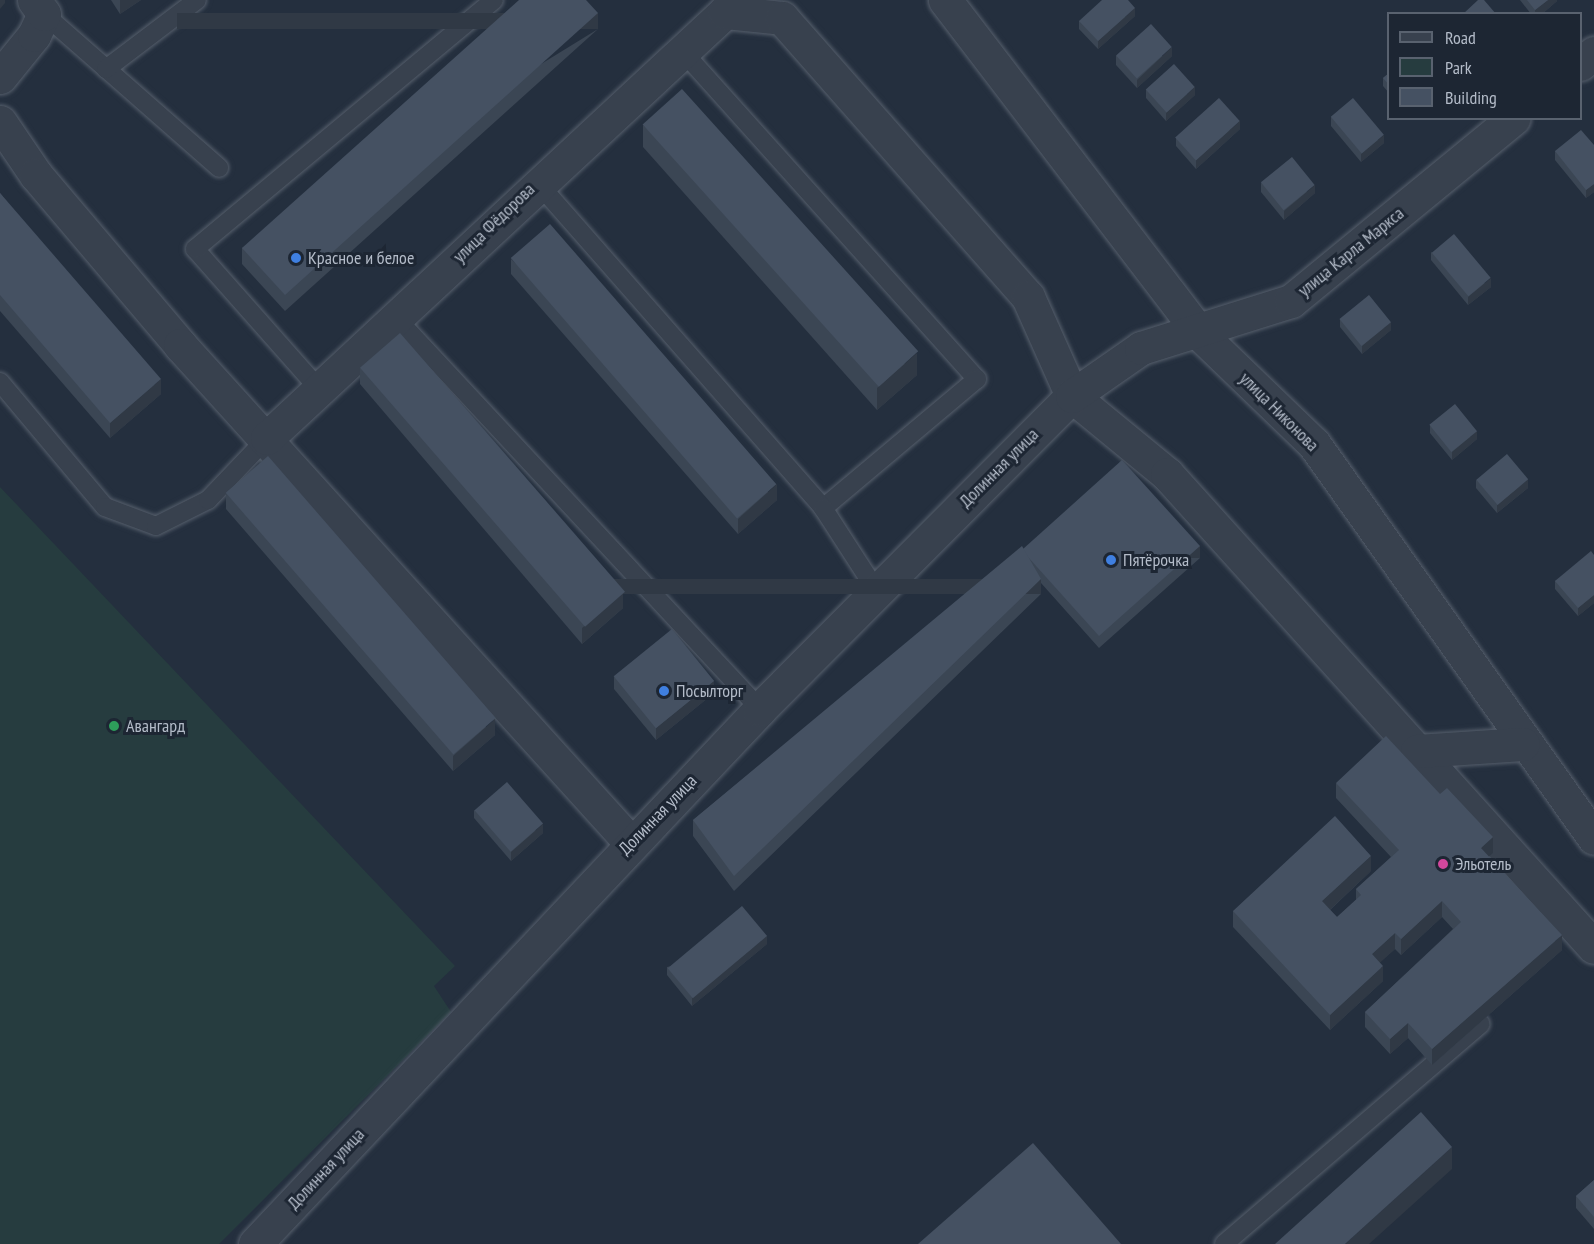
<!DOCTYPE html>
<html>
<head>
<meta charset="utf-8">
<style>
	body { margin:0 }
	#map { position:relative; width:1594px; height:1244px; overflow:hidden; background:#242f3e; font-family:"PT Sans Narrow",sans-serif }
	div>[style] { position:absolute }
	.green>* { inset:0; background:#263c3f }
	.roads { filter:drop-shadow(0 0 2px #565f6c) drop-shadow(0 0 2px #565f6c) }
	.lane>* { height:18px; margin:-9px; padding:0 9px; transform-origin:9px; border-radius:9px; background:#38414e }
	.street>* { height:33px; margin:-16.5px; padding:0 16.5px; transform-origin:16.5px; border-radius:16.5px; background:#38414e }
	.wall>* { inset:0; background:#3b4654 }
	.shaded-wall>* { inset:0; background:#303945; transform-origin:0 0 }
	.building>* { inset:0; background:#455162; transform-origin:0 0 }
	.dots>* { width:16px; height:16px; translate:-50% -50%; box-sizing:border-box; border:3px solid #1d2633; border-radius:50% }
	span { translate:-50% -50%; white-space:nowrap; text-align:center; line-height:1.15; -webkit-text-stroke:6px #1d2633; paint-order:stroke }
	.street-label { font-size:18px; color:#b4bcc9 }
	.poi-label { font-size:18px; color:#b4bcc9 }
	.left { translate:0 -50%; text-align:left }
	.legend { position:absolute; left:1387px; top:12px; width:195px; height:108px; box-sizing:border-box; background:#1d2633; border:2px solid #59626f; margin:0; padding:8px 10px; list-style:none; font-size:18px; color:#b4bcc9 }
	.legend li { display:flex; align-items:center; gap:12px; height:30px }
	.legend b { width:30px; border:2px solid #59626f }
</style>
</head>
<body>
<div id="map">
	<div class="green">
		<div style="clip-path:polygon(0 487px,455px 966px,434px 986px,451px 1012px,219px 1244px,0 1244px)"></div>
	</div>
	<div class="roads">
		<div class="lane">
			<div style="left:44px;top:14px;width:233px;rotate:41.3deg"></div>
			<div style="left:685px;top:54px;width:437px;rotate:48.1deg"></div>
			<div style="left:977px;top:379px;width:201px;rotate:140deg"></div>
			<div style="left:106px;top:69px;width:114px;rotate:-37.2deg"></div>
			<div style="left:537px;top:182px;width:434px;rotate:48.7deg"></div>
			<div style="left:823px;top:508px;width:98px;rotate:57.1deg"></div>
			<div style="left:396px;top:318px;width:534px;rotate:47.05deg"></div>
			<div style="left:0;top:382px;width:163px;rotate:50deg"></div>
			<div style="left:105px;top:507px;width:54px;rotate:20.4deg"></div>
			<div style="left:156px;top:526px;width:58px;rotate:-26.6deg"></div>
			<div style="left:208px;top:500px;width:86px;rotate:-46.4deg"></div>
			<div style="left:319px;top:389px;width:187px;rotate:-131.5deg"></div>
			<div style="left:195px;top:249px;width:389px;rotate:-39.8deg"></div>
			<div style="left:1224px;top:1244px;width:338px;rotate:-40.6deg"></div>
		</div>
		<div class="street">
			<div style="left:945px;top:0;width:420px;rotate:52.6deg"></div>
			<div style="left:1200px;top:334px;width:158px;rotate:44deg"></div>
			<div style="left:1314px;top:444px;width:483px;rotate:54.6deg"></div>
			<div style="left:1580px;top:64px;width:18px;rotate:-38deg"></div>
			<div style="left:0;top:77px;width:54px;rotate:-51deg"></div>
			<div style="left:34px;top:35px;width:23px;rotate:-65deg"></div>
			<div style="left:44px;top:14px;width:17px;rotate:-126deg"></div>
			<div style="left:0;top:122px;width:64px;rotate:55.8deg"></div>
			<div style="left:36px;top:175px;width:223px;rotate:49.7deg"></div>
			<div style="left:180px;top:345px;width:672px;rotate:47.84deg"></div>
			<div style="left:267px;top:438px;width:625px;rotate:-42.93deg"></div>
			<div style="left:725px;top:12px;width:57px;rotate:6deg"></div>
			<div style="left:782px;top:18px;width:372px;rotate:48.6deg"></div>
			<div style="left:1028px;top:297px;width:108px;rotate:66deg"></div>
			<div style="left:1072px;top:396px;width:123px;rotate:39.4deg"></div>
			<div style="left:1167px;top:474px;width:637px;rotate:47.93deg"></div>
			<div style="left:1417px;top:751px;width:106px;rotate:-3.8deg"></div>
			<div style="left:255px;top:1244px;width:736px;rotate:-46.65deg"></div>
			<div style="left:760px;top:709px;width:442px;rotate:-45.1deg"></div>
			<div style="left:1072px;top:396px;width:84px;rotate:-34.8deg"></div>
			<div style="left:1141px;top:348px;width:157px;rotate:-17.4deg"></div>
			<div style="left:1291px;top:301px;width:288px;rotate:-39.4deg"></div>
		</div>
	</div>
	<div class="wall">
		<div style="clip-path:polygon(111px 0,141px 0,120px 14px)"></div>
		<div style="clip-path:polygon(1520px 0,1557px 0,1557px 1px,1542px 14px,1531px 14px)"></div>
		<div style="clip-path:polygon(1135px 16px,1098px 49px,1079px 29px,1079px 21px)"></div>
		<div style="clip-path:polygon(598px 29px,285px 311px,242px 264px,242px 248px)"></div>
		<div style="clip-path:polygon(1116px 56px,1172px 56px,1137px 88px,1116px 65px)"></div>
		<div style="clip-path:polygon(1389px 73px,1389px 93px,1383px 86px,1383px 78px)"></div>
		<div style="clip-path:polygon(1146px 90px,1195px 95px,1166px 121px,1146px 98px)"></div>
		<div style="clip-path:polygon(1331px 117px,1384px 143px,1361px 162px,1331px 126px)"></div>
		<div style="clip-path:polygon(643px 125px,917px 375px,877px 410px,643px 147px)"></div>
		<div style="clip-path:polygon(1240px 129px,1196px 169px,1176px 146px,1176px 138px)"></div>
		<div style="clip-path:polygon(1594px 145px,1594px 192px,1586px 198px,1555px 160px,1555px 151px)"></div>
		<div style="clip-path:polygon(1261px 183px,1315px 193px,1284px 220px,1261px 192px)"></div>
		<div style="clip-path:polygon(0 193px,161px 394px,110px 438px,0 311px)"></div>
		<div style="clip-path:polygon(1431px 252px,1491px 287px,1468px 305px,1431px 260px)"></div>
		<div style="clip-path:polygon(511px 259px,777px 500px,738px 534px,511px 274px)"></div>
		<div style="clip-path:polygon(1340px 319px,1391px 330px,1362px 354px,1340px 327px)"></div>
		<div style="clip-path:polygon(360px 368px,623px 608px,582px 644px,360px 384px)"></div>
		<div style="clip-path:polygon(1430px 425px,1477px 439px,1452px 460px,1430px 433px)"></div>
		<div style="clip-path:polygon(1476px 480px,1528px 488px,1497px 513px,1476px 488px)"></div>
		<div style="clip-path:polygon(226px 493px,495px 735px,453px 771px,226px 509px)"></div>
		<div style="clip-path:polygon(1023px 549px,1200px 558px,1099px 648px,1041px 583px,1041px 594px,734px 891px,693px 836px,693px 820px)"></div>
		<div style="clip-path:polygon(1594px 555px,1594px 603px,1578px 616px,1555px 589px,1555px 581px)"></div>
		<div style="clip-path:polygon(614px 677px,714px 693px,656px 740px,614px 689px)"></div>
		<div style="clip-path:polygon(1336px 783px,1493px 853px,1489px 856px,1562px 950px,1432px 1065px,1408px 1038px,1390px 1054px,1365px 1027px,1365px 1012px,1453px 929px,1442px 917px,1401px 955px,1395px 949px,1380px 962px,1383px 981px,1330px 1030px,1233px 927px,1233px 911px,1371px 871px,1330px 910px,1337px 917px,1356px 900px,1356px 889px,1391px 857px,1336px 798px)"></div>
		<div style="clip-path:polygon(474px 810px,543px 833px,511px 861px,474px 818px)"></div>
		<div style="clip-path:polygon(767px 944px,692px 1006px,667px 975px,667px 967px)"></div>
		<div style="clip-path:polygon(1594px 1180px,1594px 1229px,1576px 1208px,1576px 1196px)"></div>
	</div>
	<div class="shaded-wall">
		<div style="clip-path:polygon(0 0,5px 0,5px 3px,0 9px)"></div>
		<div style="clip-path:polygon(120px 0,141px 0,120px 14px)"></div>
		<div style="clip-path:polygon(1548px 0,1557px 0,1557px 1px,1542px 14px,1535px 14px,1535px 10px)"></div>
		<div style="clip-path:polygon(1135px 8px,1135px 16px,1098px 49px,1098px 41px)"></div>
		<div style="left:598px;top:13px;width:16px;height:421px;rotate:90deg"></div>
		<div style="clip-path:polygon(1172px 47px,1172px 56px,1137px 88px,1137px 80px)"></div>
		<div style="clip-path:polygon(1195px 87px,1195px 95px,1166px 121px,1166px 113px)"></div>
		<div style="clip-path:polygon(1240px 121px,1240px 129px,1196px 169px,1196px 160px)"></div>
		<div style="clip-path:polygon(1384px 135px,1384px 143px,1361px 162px,1361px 154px)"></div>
		<div style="clip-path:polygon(1594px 184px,1594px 192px,1586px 198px,1586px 190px)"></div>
		<div style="clip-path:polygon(1315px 185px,1315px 193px,1284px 220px,1284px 211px)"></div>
		<div style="clip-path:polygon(1491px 278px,1491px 287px,1468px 305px,1468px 297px)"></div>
		<div style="clip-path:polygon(1391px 322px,1391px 330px,1362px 354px,1362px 346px)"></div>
		<div style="clip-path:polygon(917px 353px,917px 375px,877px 410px,877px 388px)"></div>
		<div style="clip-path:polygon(161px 379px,161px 394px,110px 438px,110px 423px)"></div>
		<div style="clip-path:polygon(1477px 431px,1477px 439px,1452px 460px,1452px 452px)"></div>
		<div style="clip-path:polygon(1528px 479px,1528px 488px,1497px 513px,1497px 505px)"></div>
		<div style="clip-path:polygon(777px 484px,777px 500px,738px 534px,738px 519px)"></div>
		<div style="left:1200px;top:546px;width:12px;height:135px;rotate:90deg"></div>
		<div style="left:1041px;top:579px;width:15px;height:427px;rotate:90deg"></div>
		<div style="clip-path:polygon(623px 593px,623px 608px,582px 644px,582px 628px)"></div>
		<div style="clip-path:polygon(1594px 595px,1594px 603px,1578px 616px,1578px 608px)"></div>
		<div style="clip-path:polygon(714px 681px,714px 693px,656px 740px,656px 728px)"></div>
		<div style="clip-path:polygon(495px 719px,495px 735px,453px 771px,453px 756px)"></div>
		<div style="clip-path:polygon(543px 824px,543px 833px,511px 861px,511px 852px)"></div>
		<div style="clip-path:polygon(1493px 837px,1493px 853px,1481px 863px,1481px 848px)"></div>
		<div style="clip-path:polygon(1371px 856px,1371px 871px,1322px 917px,1322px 901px)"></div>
		<div style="clip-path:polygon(1442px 901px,1442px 917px,1401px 955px,1401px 939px)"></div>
		<div style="clip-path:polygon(1395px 933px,1395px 949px,1372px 970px,1372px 954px)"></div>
		<div style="clip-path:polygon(1562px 935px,1562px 950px,1432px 1065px,1432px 1049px)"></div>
		<div style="clip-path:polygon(767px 936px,767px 944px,692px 1006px,692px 997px)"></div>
		<div style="clip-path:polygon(1383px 966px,1383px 981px,1330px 1030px,1330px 1015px)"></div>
		<div style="clip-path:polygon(1408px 1023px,1408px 1038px,1390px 1054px,1390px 1039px)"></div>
		<div style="clip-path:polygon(1452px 1147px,1452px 1169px,1369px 1244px,1345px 1244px)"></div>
	</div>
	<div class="building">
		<div style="clip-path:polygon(519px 0,586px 0,598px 13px,285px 295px,242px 248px)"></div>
		<div style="clip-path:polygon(1102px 0,1128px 0,1135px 8px,1098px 41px,1079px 21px)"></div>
		<div style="clip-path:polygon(1478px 0,1484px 0,1496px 14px,1463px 14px)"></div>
		<div style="clip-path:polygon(1527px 0,1548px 0,1535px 10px)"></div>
		<div style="left:1151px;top:24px;width:31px;height:47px;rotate:48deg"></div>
		<div style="left:1174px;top:64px;width:31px;height:38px;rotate:48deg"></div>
		<div style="clip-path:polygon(1389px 73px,1389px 85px,1383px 78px)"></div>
		<div style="left:682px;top:89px;width:353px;height:53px;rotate:48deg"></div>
		<div style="left:1219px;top:98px;width:31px;height:59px;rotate:48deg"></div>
		<div style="left:1353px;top:98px;width:48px;height:29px;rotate:50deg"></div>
		<div style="clip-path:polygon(1581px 130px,1594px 145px,1594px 184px,1586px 190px,1555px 151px)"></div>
		<div style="left:1292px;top:157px;width:36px;height:40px;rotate:51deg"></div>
		<div style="clip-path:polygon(0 193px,161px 379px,110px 423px,0 295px)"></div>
		<div style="left:550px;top:224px;width:345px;height:52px;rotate:49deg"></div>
		<div style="left:1454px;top:234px;width:57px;height:29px;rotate:50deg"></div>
		<div style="left:1369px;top:295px;width:35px;height:38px;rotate:51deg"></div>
		<div style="left:400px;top:333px;width:343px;height:53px;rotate:49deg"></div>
		<div style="left:1455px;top:404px;width:35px;height:33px;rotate:51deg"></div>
		<div style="left:1507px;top:454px;width:33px;height:40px;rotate:50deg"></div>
		<div style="left:268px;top:456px;width:347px;height:56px;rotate:49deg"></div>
		<div style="clip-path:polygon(1122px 460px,1200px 546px,1099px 636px,1028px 557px,1023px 549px)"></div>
		<div style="clip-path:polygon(1022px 546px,1041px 579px,734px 876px,693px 820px)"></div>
		<div style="clip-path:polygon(1591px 551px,1594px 555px,1594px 595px,1578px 608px,1555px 581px)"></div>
		<div style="left:672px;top:629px;width:67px;height:75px;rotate:51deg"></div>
		<div style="clip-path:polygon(1386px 736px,1440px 794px,1447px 788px,1493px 837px,1481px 848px,1562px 935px,1432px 1049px,1408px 1023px,1390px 1039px,1365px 1012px,1461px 922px,1442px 901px,1401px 939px,1395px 933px,1372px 954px,1383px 966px,1330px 1015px,1233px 911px,1335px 816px,1371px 856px,1322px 901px,1337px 917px,1361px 895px,1356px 889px,1399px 850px,1336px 783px)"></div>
		<div style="left:507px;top:782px;width:55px;height:43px;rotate:49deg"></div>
		<div style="left:742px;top:906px;width:39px;height:97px;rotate:50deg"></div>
		<div style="clip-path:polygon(1421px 1112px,1452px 1147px,1345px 1244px,1275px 1244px)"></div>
		<div style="clip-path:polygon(1033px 1143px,1121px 1244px,918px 1244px)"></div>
		<div style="clip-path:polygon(1594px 1180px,1594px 1217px,1576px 1196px)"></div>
	</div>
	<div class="dots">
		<div style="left:296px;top:258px;background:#3f7fe0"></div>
		<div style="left:1111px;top:560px;background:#3f7fe0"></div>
		<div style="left:664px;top:691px;background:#3f7fe0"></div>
		<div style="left:114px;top:726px;background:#2e9e5b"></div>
		<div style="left:1443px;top:864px;background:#d1479c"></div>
	</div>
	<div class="street-label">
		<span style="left:494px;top:223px;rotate:-44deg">улица Фёдорова</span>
		<span style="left:1351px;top:252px;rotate:-39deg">улица Карла Маркса</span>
		<span style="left:1279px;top:412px;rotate:45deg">улица Никонова</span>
		<span style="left:999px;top:468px;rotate:-45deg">Долинная улица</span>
		<span style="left:658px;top:815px;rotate:-46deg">Долинная улица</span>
		<span style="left:326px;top:1169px;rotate:-47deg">Долинная улица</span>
	</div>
	<div class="poi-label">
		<span class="left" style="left:308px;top:258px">Красное и белое</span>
		<span class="left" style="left:1123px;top:560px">Пятёрочка</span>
		<span class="left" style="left:676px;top:691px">Посылторг</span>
		<span class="left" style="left:126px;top:726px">Авангард</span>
		<span class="left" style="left:1455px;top:864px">Эльотель</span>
	</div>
	<ul class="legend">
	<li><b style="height:8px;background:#38414e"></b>Road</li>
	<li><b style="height:16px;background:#263c3f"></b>Park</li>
	<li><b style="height:16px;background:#455162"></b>Building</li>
	</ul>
</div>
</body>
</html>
